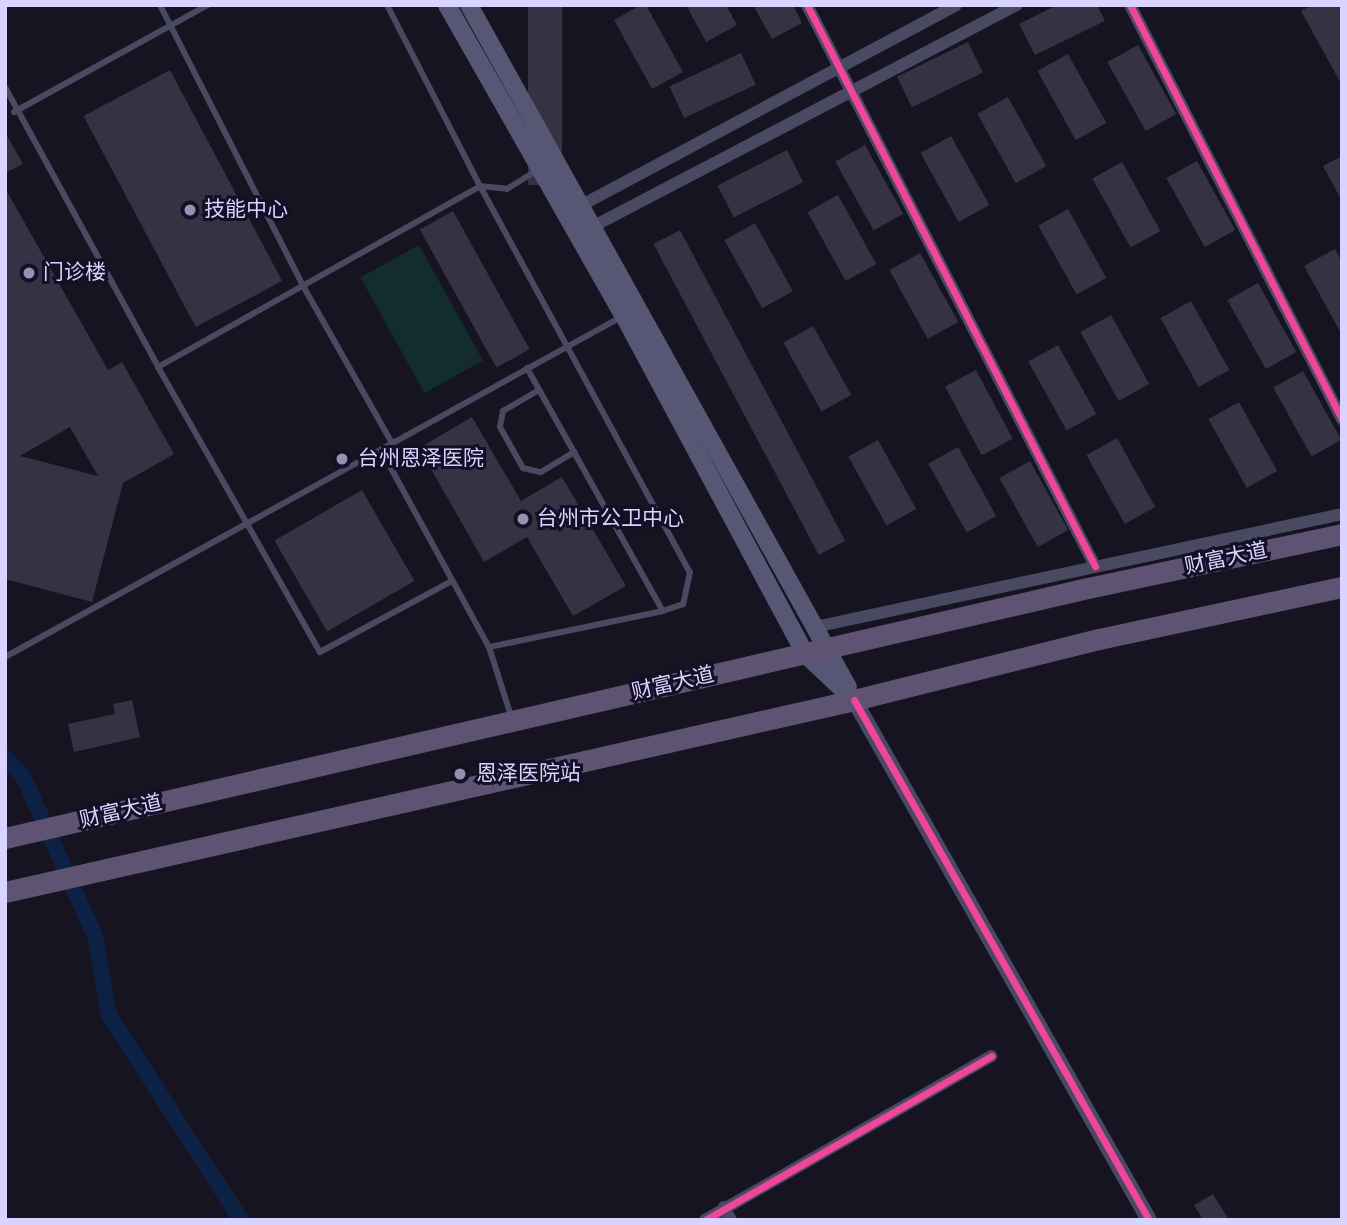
<!DOCTYPE html>
<html>
<head>
<meta charset="utf-8">
<style>
	body { margin:0 }
	#map { position:relative; width:1347px; height:1225px; overflow:hidden; background:#161421; font-family:"Alegreya Sans","Noto Sans SC",sans-serif }
	div>[style] { position:absolute }
	.green>* { inset:0; background:#132c2d; transform-origin:0 0 }
	.canal>* { height:16px; margin:-8px; padding:0 8px; transform-origin:8px; border-radius:8px; background:#0d2144 }
	.building>* { inset:0; background:#343243; transform-origin:0 0 }
	.service>* { height:6px; margin:-3px; padding:0 3px; transform-origin:3px; border-radius:3px; background:#4a4962 }
	.minor>* { height:12px; margin:-6px; padding:0 6px; transform-origin:6px; border-radius:6px; background:#4a4962 }
	.tertiary>* { height:16px; margin:-8px; padding:0 8px; transform-origin:8px; border-radius:8px; background:#4a4962 }
	.secondary>* { height:18px; margin:-9px; padding:0 9px; transform-origin:9px; border-radius:9px; background:#575674 }
	.primary>* { height:21px; margin:-10.5px; padding:0 10.5px; transform-origin:10.5px; border-radius:10.5px; background:#5e5373 }
	.cycleway>* { height:7px; margin:-3.5px; padding:0 3.5px; transform-origin:3.5px; border-radius:3.5px; background:#ed469a }
	.dots>* { width:19px; height:19px; translate:-50% -50%; box-sizing:border-box; border:4px solid #130f26; border-radius:50% }
	span { translate:-50% -50%; white-space:nowrap; text-align:center; line-height:1.15; -webkit-text-stroke:6px #130f26; paint-order:stroke }
	.poi-label { font-size:21px; color:#d9d4ff }
	.left { translate:0 -50%; text-align:left }
	.street-label { font-size:21px; color:#d9d4ff }
	.frame { position:absolute; inset:0; border:7px solid #d9d4ff; pointer-events:none }
</style>
</head>
<body>
<div id="map">
	<div class="green">
		<div style="left:419px;top:245px;width:132px;height:67px;rotate:61deg"></div>
	</div>
	<div class="canal">
		<div style="left:5px;top:757px;width:26px;rotate:47deg"></div>
		<div style="left:23px;top:776px;width:175px;rotate:65.8deg"></div>
		<div style="left:95px;top:936px;width:80px;rotate:80deg"></div>
		<div style="left:109px;top:1015px;width:244px;rotate:57.2deg"></div>
	</div>
	<div class="building">
		<div style="left:528px;top:5px;width:34px;height:180px"></div>
		<div style="clip-path:polygon(641px 5px,646px 5px,683px 72px,652px 89px,614px 20px)"></div>
		<div style="clip-path:polygon(686px 5px,726px 5px,737px 25px,706px 42px)"></div>
		<div style="clip-path:polygon(753px 5px,793px 5px,802px 23px,772px 39px)"></div>
		<div style="clip-path:polygon(1057px 5px,1097px 5px,1105px 21px,1035px 55px,1019px 24px)"></div>
		<div style="clip-path:polygon(1312px 5px,1338px 5px,1342px 13px,1342px 78px,1339px 80px,1301px 11px)"></div>
		<div style="left:968px;top:42px;width:34px;height:79px;rotate:64deg"></div>
		<div style="left:1138px;top:45px;width:79px;height:35px;rotate:61deg"></div>
		<div style="left:741px;top:53px;width:35px;height:79px;rotate:65deg"></div>
		<div style="left:1068px;top:54px;width:79px;height:35px;rotate:61deg"></div>
		<div style="left:170px;top:70px;width:239px;height:98px;rotate:62deg"></div>
		<div style="left:1008px;top:97px;width:79px;height:35px;rotate:61deg"></div>
		<div style="clip-path:polygon(5px 132px,23px 164px,5px 173px)"></div>
		<div style="left:951px;top:136px;width:79px;height:35px;rotate:61deg"></div>
		<div style="left:865px;top:145px;width:79px;height:34px;rotate:61deg"></div>
		<div style="left:787px;top:150px;width:36px;height:78px;rotate:63deg"></div>
		<div style="clip-path:polygon(1342px 156px,1342px 201px,1323px 166px)"></div>
		<div style="left:1197px;top:161px;width:79px;height:35px;rotate:61deg"></div>
		<div style="left:1122px;top:162px;width:79px;height:34px;rotate:61deg"></div>
		<div style="clip-path:polygon(evenodd,5px 188px,108px 370px,122px 362px,174px 454px,123px 483px,92px 602px,5px 579px,5px 188px,70px 427px,98px 476px,20px 456px,70px 427px)"></div>
		<div style="left:838px;top:195px;width:79px;height:35px;rotate:61deg"></div>
		<div style="left:1068px;top:209px;width:79px;height:34px;rotate:61deg"></div>
		<div style="left:453px;top:211px;width:158px;height:38px;rotate:61deg"></div>
		<div style="left:755px;top:223px;width:78px;height:35px;rotate:61deg"></div>
		<div style="left:680px;top:230px;width:352px;height:30px;rotate:62deg"></div>
		<div style="clip-path:polygon(1335px 249px,1342px 262px,1342px 335px,1304px 266px)"></div>
		<div style="left:920px;top:253px;width:79px;height:35px;rotate:61deg"></div>
		<div style="left:1258px;top:283px;width:79px;height:35px;rotate:61deg"></div>
		<div style="left:1191px;top:301px;width:79px;height:35px;rotate:61deg"></div>
		<div style="left:1111px;top:315px;width:79px;height:35px;rotate:61deg"></div>
		<div style="left:813px;top:326px;width:79px;height:34px;rotate:61deg"></div>
		<div style="left:1058px;top:345px;width:79px;height:34px;rotate:61deg"></div>
		<div style="left:976px;top:370px;width:78px;height:35px;rotate:62deg"></div>
		<div style="left:1303px;top:371px;width:79px;height:34px;rotate:61deg"></div>
		<div style="left:1239px;top:402px;width:79px;height:35px;rotate:61deg"></div>
		<div style="clip-path:polygon(472px 417px,521px 501px,562px 477px,626px 586px,573px 616px,527px 537px,484px 562px,419px 448px)"></div>
		<div style="left:1117px;top:438px;width:79px;height:35px;rotate:61deg"></div>
		<div style="left:878px;top:440px;width:79px;height:34px;rotate:61deg"></div>
		<div style="left:958px;top:447px;width:79px;height:34px;rotate:61deg"></div>
		<div style="left:1030px;top:461px;width:79px;height:35px;rotate:61deg"></div>
		<div style="left:362px;top:490px;width:105px;height:101px;rotate:60deg"></div>
		<div style="clip-path:polygon(132px 700px,140px 737px,74px 752px,68px 724px,115px 714px,113px 704px)"></div>
		<div style="clip-path:polygon(1213px 1194px,1229px 1220px,1203px 1220px,1194px 1205px)"></div>
	</div>
	<div class="service">
		<div style="left:160px;top:5px;width:313px;rotate:63deg"></div>
		<div style="left:302px;top:284px;width:183px;rotate:60.5deg"></div>
		<div style="left:387px;top:5px;width:203px;rotate:62.8deg"></div>
		<div style="left:480px;top:186px;width:439px;rotate:61.5deg"></div>
		<div style="left:690px;top:572px;width:33px;rotate:102deg"></div>
		<div style="left:683px;top:604px;width:21px;rotate:161deg"></div>
		<div style="left:663px;top:611px;width:178px;rotate:168.3deg"></div>
		<div style="left:5px;top:87px;width:319px;rotate:61.3deg"></div>
		<div style="left:158px;top:367px;width:328px;rotate:60.4deg"></div>
		<div style="left:320px;top:652px;width:150px;rotate:-28.3deg"></div>
		<div style="left:14px;top:112px;width:222px;rotate:-28.9deg"></div>
		<div style="left:158px;top:367px;width:369px;rotate:-29.3deg"></div>
		<div style="left:480px;top:186px;width:27px;rotate:6deg"></div>
		<div style="left:507px;top:189px;width:36px;rotate:-32deg"></div>
		<div style="left:527px;top:368px;width:278px;rotate:60.8deg"></div>
		<div style="left:539px;top:390px;width:42px;rotate:149.7deg"></div>
		<div style="left:503px;top:411px;width:16px;rotate:101deg"></div>
		<div style="left:500px;top:427px;width:47px;rotate:60.7deg"></div>
		<div style="left:523px;top:468px;width:18px;rotate:13deg"></div>
		<div style="left:541px;top:472px;width:39px;rotate:-31deg"></div>
		<div style="left:381px;top:450px;width:225px;rotate:61.3deg"></div>
		<div style="left:489px;top:647px;width:72px;rotate:72.3deg"></div>
		<div style="left:5px;top:657px;width:706px;rotate:-28.89deg"></div>
	</div>
	<div class="minor">
		<div style="left:807px;top:5px;width:631px;rotate:62.83deg"></div>
		<div style="left:1130px;top:5px;width:466px;rotate:62.9deg"></div>
		<div style="left:580px;top:206px;width:426px;rotate:-28.1deg"></div>
		<div style="left:592px;top:227px;width:479px;rotate:-27.6deg"></div>
		<div style="left:815px;top:627px;width:539px;rotate:-12.1deg"></div>
		<div style="left:724px;top:1207px;width:15px;rotate:62deg"></div>
		<div style="left:705px;top:1220px;width:330px;rotate:-29.8deg"></div>
	</div>
	<div class="tertiary">
		<div style="left:854px;top:700px;width:598px;rotate:60.43deg"></div>
	</div>
	<div class="secondary">
		<div style="left:447px;top:5px;width:358px;rotate:60.4deg"></div>
		<div style="left:624px;top:316px;width:383px;rotate:61.8deg"></div>
		<div style="left:805px;top:654px;width:67px;rotate:43.2deg"></div>
		<div style="left:469px;top:5px;width:780px;rotate:60.94deg"></div>
	</div>
	<div class="primary">
		<div style="left:5px;top:838px;width:1111px;rotate:-13deg"></div>
		<div style="left:1088px;top:588px;width:260px;rotate:-12deg"></div>
		<div style="left:5px;top:892px;width:870px;rotate:-12.74deg"></div>
		<div style="left:854px;top:700px;width:252px;rotate:-14deg"></div>
		<div style="left:1099px;top:639px;width:249px;rotate:-12.1deg"></div>
	</div>
	<div class="cycleway">
		<div style="left:807px;top:5px;width:631px;rotate:62.83deg"></div>
		<div style="left:1130px;top:5px;width:466px;rotate:62.9deg"></div>
		<div style="left:854px;top:700px;width:598px;rotate:60.43deg"></div>
		<div style="left:705px;top:1220px;width:330px;rotate:-29.8deg"></div>
	</div>
	<div class="dots">
		<div style="left:190px;top:210px;background:#9591b1"></div>
		<div style="left:29px;top:273px;background:#9591b1"></div>
		<div style="left:342px;top:459px;background:#9591b1"></div>
		<div style="left:523px;top:519px;background:#9591b1"></div>
		<div style="left:460px;top:774px;background:#9591b1"></div>
	</div>
	<div class="poi-label">
		<span class="left" style="left:204px;top:210px">技能中心</span>
		<span class="left" style="left:43px;top:273px">门诊楼</span>
		<span class="left" style="left:358px;top:459px">台州恩泽医院</span>
		<span class="left" style="left:537px;top:519px">台州市公卫中心</span>
		<span class="left" style="left:476px;top:774px">恩泽医院站</span>
	</div>
	<div class="street-label">
		<span style="left:1226px;top:559px;rotate:-12deg">财富大道</span>
		<span style="left:673px;top:684px;rotate:-13deg">财富大道</span>
		<span style="left:121px;top:812px;rotate:-13deg">财富大道</span>
	</div>
	<div class="frame"></div>
</div>
</body>
</html>
